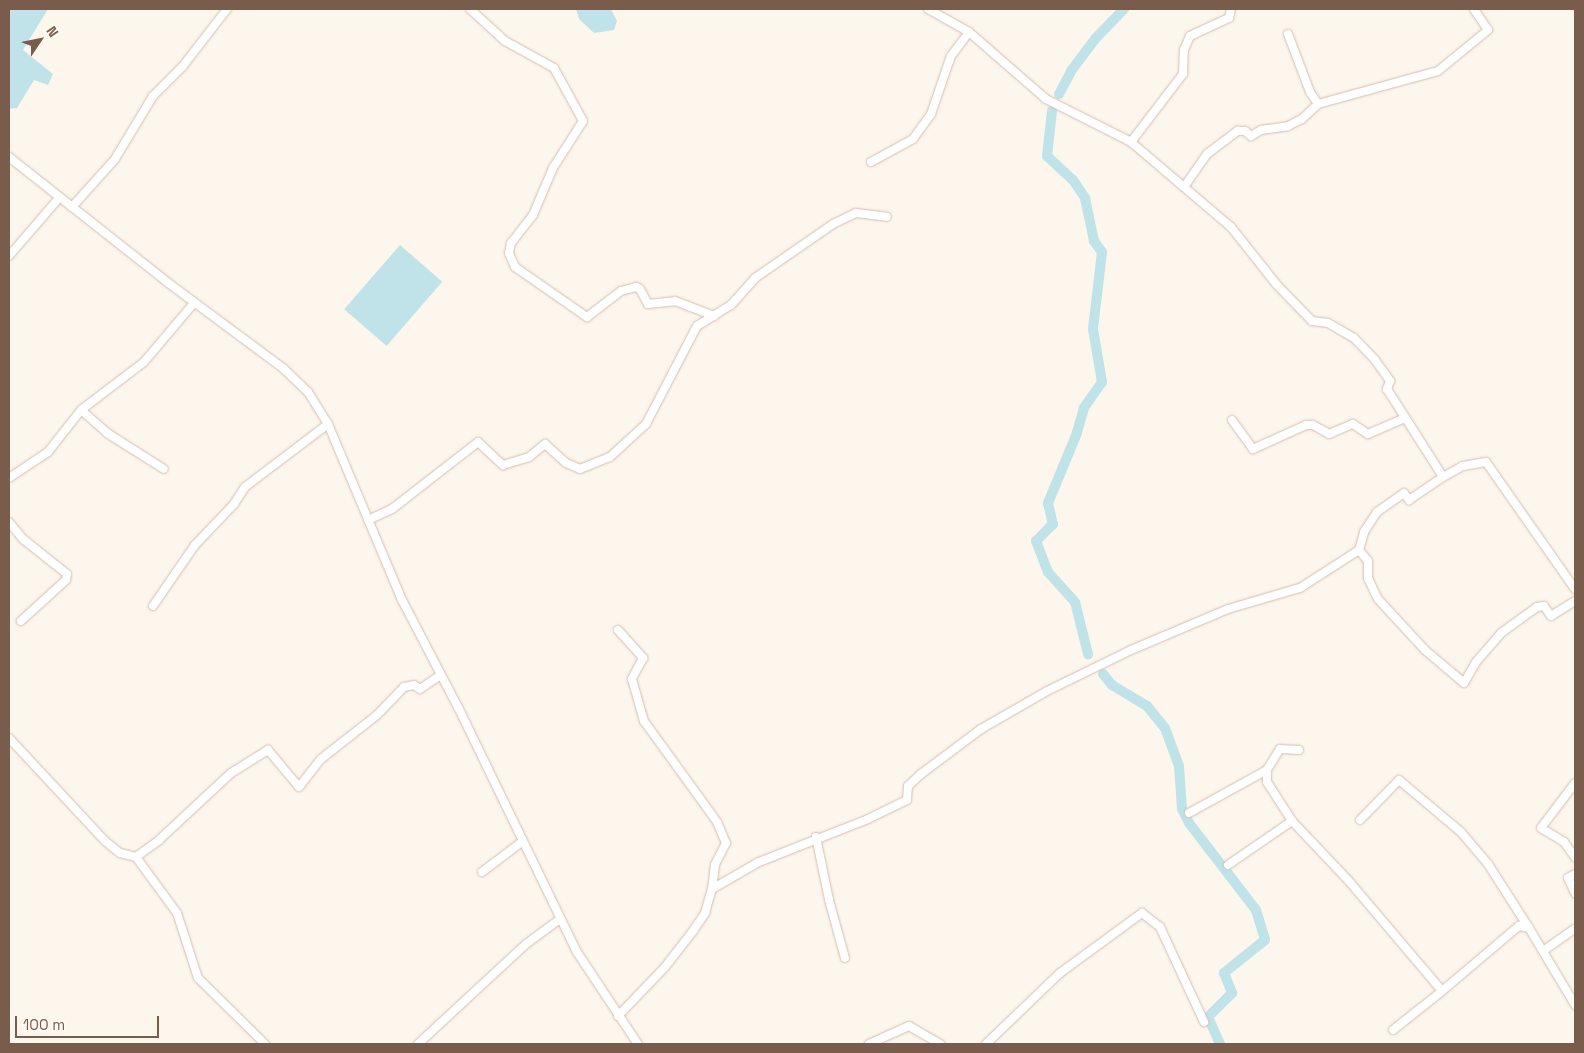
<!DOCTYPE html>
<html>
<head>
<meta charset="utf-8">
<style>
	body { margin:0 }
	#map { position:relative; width:1584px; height:1053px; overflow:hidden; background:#fdf6ec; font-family:"Space Grotesk",sans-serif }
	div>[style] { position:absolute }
	.water>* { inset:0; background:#bfe3e8; transform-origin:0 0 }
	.canal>* { height:10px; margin:-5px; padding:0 5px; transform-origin:5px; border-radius:5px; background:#bfe3e8 }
	.roads { filter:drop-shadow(0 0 1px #d1beb0) drop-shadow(0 0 1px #d1beb0) }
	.minor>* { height:8px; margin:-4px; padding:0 4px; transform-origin:4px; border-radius:4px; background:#fff }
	span { translate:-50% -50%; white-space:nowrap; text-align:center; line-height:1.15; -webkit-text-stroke:5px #fffaf3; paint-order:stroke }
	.frame { position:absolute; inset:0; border:10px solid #7a5c4d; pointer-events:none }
	.north { position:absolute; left:15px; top:15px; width:50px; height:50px; -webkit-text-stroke:4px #fffaf3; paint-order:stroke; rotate:56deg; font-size:14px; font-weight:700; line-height:20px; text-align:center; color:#7a5c4d }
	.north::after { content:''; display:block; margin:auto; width:18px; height:22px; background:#7a5c4d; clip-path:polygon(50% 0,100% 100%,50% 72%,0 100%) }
	.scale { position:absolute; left:15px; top:1016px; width:144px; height:22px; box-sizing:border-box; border:2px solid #7a5c4d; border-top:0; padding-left:6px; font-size:15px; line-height:18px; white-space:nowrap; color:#7a5c4d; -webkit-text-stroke:4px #fffaf3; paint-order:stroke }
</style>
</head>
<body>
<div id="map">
	<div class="water">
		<div style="clip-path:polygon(9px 9px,48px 9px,23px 50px,53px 74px,48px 85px,34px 80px,17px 108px,9px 109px)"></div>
		<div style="clip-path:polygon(576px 9px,611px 9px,617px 21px,614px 30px,594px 33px,579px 19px)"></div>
		<div style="left:400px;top:245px;width:56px;height:85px;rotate:41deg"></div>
	</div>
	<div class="canal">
		<div style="left:1059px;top:94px;width:26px;rotate:-62deg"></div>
		<div style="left:1071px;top:71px;width:40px;rotate:-53deg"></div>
		<div style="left:1095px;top:39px;width:42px;rotate:-46deg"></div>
		<div style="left:1052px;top:111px;width:45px;rotate:96.3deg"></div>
		<div style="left:1047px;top:156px;width:35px;rotate:43deg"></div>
		<div style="left:1073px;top:180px;width:22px;rotate:56deg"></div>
		<div style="left:1085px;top:198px;width:44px;rotate:78.2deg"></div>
		<div style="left:1094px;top:241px;width:14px;rotate:54deg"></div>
		<div style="left:1102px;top:252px;width:78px;rotate:96.7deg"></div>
		<div style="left:1093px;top:329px;width:54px;rotate:80.4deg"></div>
		<div style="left:1102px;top:382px;width:32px;rotate:125deg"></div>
		<div style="left:1084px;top:408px;width:26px;rotate:106deg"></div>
		<div style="left:1077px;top:433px;width:76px;rotate:112.5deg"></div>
		<div style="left:1048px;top:503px;width:22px;rotate:77deg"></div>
		<div style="left:1053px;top:524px;width:24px;rotate:135deg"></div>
		<div style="left:1036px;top:541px;width:33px;rotate:69deg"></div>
		<div style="left:1048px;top:572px;width:40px;rotate:48deg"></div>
		<div style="left:1075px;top:602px;width:54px;rotate:76deg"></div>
		<div style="left:1103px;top:674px;width:14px;rotate:51deg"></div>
		<div style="left:1112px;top:685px;width:41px;rotate:31deg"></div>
		<div style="left:1147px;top:706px;width:28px;rotate:51deg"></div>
		<div style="left:1165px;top:728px;width:40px;rotate:69.8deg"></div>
		<div style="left:1179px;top:766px;width:43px;rotate:86deg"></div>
		<div style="left:1182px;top:809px;width:16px;rotate:63deg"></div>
		<div style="left:1189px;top:823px;width:110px;rotate:52.4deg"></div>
		<div style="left:1256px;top:910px;width:31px;rotate:73deg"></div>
		<div style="left:1265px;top:940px;width:53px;rotate:141.2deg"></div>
		<div style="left:1224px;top:973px;width:22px;rotate:68deg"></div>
		<div style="left:1232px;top:993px;width:34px;rotate:135deg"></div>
		<div style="left:1208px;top:1017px;width:30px;rotate:66deg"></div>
	</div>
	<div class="roads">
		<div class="minor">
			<div style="left:470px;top:9px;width:47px;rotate:42.4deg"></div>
			<div style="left:505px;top:41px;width:56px;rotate:28.9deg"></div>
			<div style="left:554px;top:68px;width:60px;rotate:61.3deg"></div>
			<div style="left:583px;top:121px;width:56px;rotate:122.6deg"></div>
			<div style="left:553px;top:168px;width:51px;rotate:113.1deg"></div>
			<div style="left:533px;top:215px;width:36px;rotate:128deg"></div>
			<div style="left:511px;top:243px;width:10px;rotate:101deg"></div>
			<div style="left:509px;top:253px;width:15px;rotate:67deg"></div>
			<div style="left:515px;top:267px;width:88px;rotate:34.8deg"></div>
			<div style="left:587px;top:317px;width:43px;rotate:-37.4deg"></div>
			<div style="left:621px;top:291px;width:16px;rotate:-15deg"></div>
			<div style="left:636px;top:287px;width:4px;rotate:27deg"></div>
			<div style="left:640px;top:289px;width:17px;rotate:62deg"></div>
			<div style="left:648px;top:304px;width:27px;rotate:-6deg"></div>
			<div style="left:675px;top:301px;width:42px;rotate:21deg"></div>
			<div style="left:928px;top:9px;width:47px;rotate:29.3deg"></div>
			<div style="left:969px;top:32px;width:102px;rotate:41deg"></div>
			<div style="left:1046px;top:99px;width:95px;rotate:26.8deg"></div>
			<div style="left:1131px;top:142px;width:131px;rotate:40.4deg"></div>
			<div style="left:1231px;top:227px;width:74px;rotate:51.6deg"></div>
			<div style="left:1277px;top:285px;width:50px;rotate:45.8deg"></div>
			<div style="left:1312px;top:321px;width:16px;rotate:7deg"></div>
			<div style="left:1328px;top:323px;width:30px;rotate:30deg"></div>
			<div style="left:1354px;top:338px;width:30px;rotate:46deg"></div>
			<div style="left:1375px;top:360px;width:26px;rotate:54deg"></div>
			<div style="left:1390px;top:381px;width:9px;rotate:111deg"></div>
			<div style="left:1387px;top:389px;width:104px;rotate:57.5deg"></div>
			<div style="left:1443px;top:477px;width:23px;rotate:-29deg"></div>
			<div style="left:1463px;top:466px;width:23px;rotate:-10deg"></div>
			<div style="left:1486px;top:462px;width:155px;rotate:55deg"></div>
			<div style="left:1288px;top:34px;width:62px;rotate:69.2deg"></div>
			<div style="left:1310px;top:92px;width:14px;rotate:56deg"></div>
			<div style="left:1318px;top:104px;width:124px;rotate:-15.4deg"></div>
			<div style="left:1438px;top:71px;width:65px;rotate:-39.4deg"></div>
			<div style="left:1488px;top:30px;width:25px;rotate:-124deg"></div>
			<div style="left:1131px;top:142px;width:86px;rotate:-52.6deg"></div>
			<div style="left:1183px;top:74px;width:24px;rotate:-88deg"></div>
			<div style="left:1184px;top:50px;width:15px;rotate:-67deg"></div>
			<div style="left:1190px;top:36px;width:43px;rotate:-24.8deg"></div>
			<div style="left:1229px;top:18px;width:9px;rotate:-77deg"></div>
			<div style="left:9px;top:157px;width:201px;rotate:38.3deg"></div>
			<div style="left:167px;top:282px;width:146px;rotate:36.6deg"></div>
			<div style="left:284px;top:369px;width:33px;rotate:44deg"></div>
			<div style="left:308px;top:392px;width:38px;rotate:58deg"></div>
			<div style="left:328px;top:424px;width:191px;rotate:67.2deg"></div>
			<div style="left:402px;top:600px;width:121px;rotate:62.4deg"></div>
			<div style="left:458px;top:707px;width:272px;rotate:64.1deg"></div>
			<div style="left:577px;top:952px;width:110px;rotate:56.5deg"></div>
			<div style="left:871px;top:162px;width:48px;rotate:-28.7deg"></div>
			<div style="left:913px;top:139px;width:31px;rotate:-54deg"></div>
			<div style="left:931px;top:114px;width:61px;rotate:-71deg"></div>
			<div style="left:951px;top:56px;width:30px;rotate:-53deg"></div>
			<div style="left:1184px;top:187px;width:40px;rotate:-55.1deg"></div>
			<div style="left:1207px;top:154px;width:39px;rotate:-37deg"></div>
			<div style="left:1238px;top:131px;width:7px"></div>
			<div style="left:1245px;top:131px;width:8px;rotate:40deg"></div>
			<div style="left:1251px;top:136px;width:12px;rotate:-31deg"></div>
			<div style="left:1261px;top:130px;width:27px;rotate:-8deg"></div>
			<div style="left:1288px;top:126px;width:16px;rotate:-27deg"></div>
			<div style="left:1302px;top:119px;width:22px;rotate:-43deg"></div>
			<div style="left:72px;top:207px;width:64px;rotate:-48.1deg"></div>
			<div style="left:115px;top:159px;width:74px;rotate:-58.9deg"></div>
			<div style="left:153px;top:96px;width:42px;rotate:-45deg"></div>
			<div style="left:183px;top:66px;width:72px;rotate:-52.3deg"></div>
			<div style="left:9px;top:256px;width:78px;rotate:-49.2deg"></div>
			<div style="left:81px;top:410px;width:79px;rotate:-37.3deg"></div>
			<div style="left:144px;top:362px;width:77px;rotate:-49.7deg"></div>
			<div style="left:1232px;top:420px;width:36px;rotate:54deg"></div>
			<div style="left:1253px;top:449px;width:58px;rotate:-24.4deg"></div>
			<div style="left:1306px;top:425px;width:7px"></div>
			<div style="left:1313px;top:425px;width:18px;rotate:29deg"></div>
			<div style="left:1329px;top:434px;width:26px;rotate:-23deg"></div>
			<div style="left:1353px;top:424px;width:18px;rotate:34deg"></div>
			<div style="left:1368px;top:434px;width:40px;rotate:-23.4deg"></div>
			<div style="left:9px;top:478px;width:47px;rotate:-33.7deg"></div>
			<div style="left:48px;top:452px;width:53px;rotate:-51.8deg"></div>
			<div style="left:81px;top:410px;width:35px;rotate:41deg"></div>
			<div style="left:107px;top:433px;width:67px;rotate:32.3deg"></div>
			<div style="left:368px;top:520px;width:26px;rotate:-25deg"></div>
			<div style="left:392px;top:509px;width:109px;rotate:-37.9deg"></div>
			<div style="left:478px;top:442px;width:34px;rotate:43deg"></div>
			<div style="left:503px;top:465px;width:27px;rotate:-17deg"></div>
			<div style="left:529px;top:457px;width:21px;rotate:-39deg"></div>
			<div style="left:545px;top:444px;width:28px;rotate:42deg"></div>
			<div style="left:566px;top:463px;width:15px;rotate:23deg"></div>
			<div style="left:580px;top:469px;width:32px;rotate:-22deg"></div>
			<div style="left:610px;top:457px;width:49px;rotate:-42.5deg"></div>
			<div style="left:646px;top:424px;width:110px;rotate:-62.5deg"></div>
			<div style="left:697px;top:326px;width:40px;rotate:-32deg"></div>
			<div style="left:731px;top:305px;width:36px;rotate:-48deg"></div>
			<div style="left:755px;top:278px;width:95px;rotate:-34.7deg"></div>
			<div style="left:833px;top:224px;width:25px;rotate:-26deg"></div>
			<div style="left:856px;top:213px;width:31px;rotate:7deg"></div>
			<div style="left:9px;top:522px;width:22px;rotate:51deg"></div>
			<div style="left:23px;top:539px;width:56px;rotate:38.5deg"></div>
			<div style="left:67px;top:574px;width:6px;rotate:99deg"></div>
			<div style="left:66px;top:580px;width:61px;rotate:137.7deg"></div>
			<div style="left:1359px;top:550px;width:14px;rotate:51deg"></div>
			<div style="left:1368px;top:561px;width:17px;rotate:90deg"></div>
			<div style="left:1368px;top:578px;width:23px;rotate:65deg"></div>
			<div style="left:1378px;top:599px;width:69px;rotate:47.3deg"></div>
			<div style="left:1425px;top:650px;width:51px;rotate:40.2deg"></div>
			<div style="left:1464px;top:683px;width:24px;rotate:-60deg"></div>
			<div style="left:1476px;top:662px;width:38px;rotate:-49deg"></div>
			<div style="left:1501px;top:633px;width:44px;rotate:-35.8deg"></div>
			<div style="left:1537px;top:607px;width:7px;rotate:-8deg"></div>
			<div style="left:1544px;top:606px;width:12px;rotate:55deg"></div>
			<div style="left:1551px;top:616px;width:28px;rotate:-32deg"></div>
			<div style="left:153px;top:606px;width:74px;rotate:-55.5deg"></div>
			<div style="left:195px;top:545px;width:57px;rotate:-46.4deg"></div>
			<div style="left:234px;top:504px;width:20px;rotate:-57deg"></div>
			<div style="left:245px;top:487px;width:104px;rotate:-37.2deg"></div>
			<div style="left:618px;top:630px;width:38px;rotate:48deg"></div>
			<div style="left:643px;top:658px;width:24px;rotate:118deg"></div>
			<div style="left:632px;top:679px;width:44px;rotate:74.1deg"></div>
			<div style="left:644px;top:721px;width:125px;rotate:54.1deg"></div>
			<div style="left:717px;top:822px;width:23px;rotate:67deg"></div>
			<div style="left:726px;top:843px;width:25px;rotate:117deg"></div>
			<div style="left:715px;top:865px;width:24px;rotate:97deg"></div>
			<div style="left:9px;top:738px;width:141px;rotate:47deg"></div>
			<div style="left:105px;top:841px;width:19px;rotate:39deg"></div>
			<div style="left:120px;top:853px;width:16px;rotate:14deg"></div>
			<div style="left:1299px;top:750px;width:19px;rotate:-177deg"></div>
			<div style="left:1280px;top:749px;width:25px;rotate:122deg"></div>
			<div style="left:1267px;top:770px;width:12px;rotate:90deg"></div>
			<div style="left:1267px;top:782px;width:46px;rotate:57.3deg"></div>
			<div style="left:1292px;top:821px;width:81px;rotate:46.5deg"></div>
			<div style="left:1348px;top:880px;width:145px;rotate:49.7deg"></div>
			<div style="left:1442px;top:991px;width:101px;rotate:-40.2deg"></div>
			<div style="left:1519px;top:926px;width:10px;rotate:11deg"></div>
			<div style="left:1529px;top:928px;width:90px;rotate:59.1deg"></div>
			<div style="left:1575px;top:783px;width:56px;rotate:127.1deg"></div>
			<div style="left:1541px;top:828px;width:27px;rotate:31deg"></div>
			<div style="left:1564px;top:842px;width:19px;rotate:54deg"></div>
			<div style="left:1189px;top:813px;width:89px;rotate:-28.9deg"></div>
			<div style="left:1360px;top:820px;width:56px;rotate:-45.7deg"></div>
			<div style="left:1399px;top:780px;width:81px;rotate:40deg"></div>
			<div style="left:1461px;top:832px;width:42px;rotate:49.8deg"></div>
			<div style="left:1488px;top:864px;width:76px;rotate:57.4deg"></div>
			<div style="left:816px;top:837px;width:64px;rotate:78.3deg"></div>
			<div style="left:829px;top:900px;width:60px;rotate:74.6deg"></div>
			<div style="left:1228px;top:865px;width:78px;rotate:-34.5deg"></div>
			<div style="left:482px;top:872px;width:51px;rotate:-37.1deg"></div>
			<div style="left:1575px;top:874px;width:8px;rotate:150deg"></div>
			<div style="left:1568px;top:878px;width:17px;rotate:65deg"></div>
			<div style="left:1543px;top:951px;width:39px;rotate:-35deg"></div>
			<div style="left:618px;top:1016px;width:68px;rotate:-46.2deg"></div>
			<div style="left:665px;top:967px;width:46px;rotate:-52.1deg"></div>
			<div style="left:693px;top:931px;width:22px;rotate:-56deg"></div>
			<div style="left:705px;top:913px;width:25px;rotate:-74deg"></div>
			<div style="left:712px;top:889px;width:54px;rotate:-29.9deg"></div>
			<div style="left:759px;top:862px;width:117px;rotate:-21.5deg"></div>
			<div style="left:868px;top:819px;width:43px;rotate:-26deg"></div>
			<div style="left:907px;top:800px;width:14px;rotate:-86deg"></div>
			<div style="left:908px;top:786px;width:18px;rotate:-43deg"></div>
			<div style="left:921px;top:774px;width:75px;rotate:-36.9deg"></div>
			<div style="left:981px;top:729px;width:76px;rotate:-29.9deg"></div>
			<div style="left:1047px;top:691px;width:93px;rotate:-26deg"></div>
			<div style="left:1131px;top:650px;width:105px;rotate:-22.9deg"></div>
			<div style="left:1228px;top:609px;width:75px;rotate:-16.3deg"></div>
			<div style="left:1300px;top:588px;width:70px;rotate:-32.8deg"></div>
			<div style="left:1359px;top:550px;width:19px;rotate:-74deg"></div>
			<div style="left:1364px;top:532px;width:24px;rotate:-57deg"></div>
			<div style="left:1377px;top:512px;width:33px;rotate:-35deg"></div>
			<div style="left:1404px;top:493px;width:9px;rotate:54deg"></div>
			<div style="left:1409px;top:500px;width:41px;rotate:-34.1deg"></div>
			<div style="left:1393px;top:1030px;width:63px;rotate:-38.5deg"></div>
			<div style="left:265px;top:1044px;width:94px;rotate:-135.4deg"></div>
			<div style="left:198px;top:978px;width:68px;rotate:-107.9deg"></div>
			<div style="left:177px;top:913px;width:69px;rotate:-126.2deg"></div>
			<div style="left:136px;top:857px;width:29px;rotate:-36deg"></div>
			<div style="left:159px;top:840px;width:98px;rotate:-42.9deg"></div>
			<div style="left:231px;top:773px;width:44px;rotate:-31.9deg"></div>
			<div style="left:268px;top:750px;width:48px;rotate:50deg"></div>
			<div style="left:299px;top:787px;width:36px;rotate:-52deg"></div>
			<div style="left:321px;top:759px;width:71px;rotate:-38.2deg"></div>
			<div style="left:377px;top:715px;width:39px;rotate:-46deg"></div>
			<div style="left:404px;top:687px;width:10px;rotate:-11deg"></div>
			<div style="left:414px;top:685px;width:7px;rotate:34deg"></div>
			<div style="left:420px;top:689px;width:25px;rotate:-34deg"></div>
			<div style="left:418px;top:1044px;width:147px;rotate:-42.8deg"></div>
			<div style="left:526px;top:944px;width:42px;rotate:-36.3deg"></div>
			<div style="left:869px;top:1044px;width:44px;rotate:-24.2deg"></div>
			<div style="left:909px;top:1026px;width:36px;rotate:30deg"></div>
			<div style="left:986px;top:1044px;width:103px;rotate:-43.8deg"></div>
			<div style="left:1060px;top:973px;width:102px;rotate:-36.2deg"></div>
			<div style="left:1142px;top:913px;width:23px;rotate:38deg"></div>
			<div style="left:1160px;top:927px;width:105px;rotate:65.1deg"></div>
		</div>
	</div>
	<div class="frame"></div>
	<div class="north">N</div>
	<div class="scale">100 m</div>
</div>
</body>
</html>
